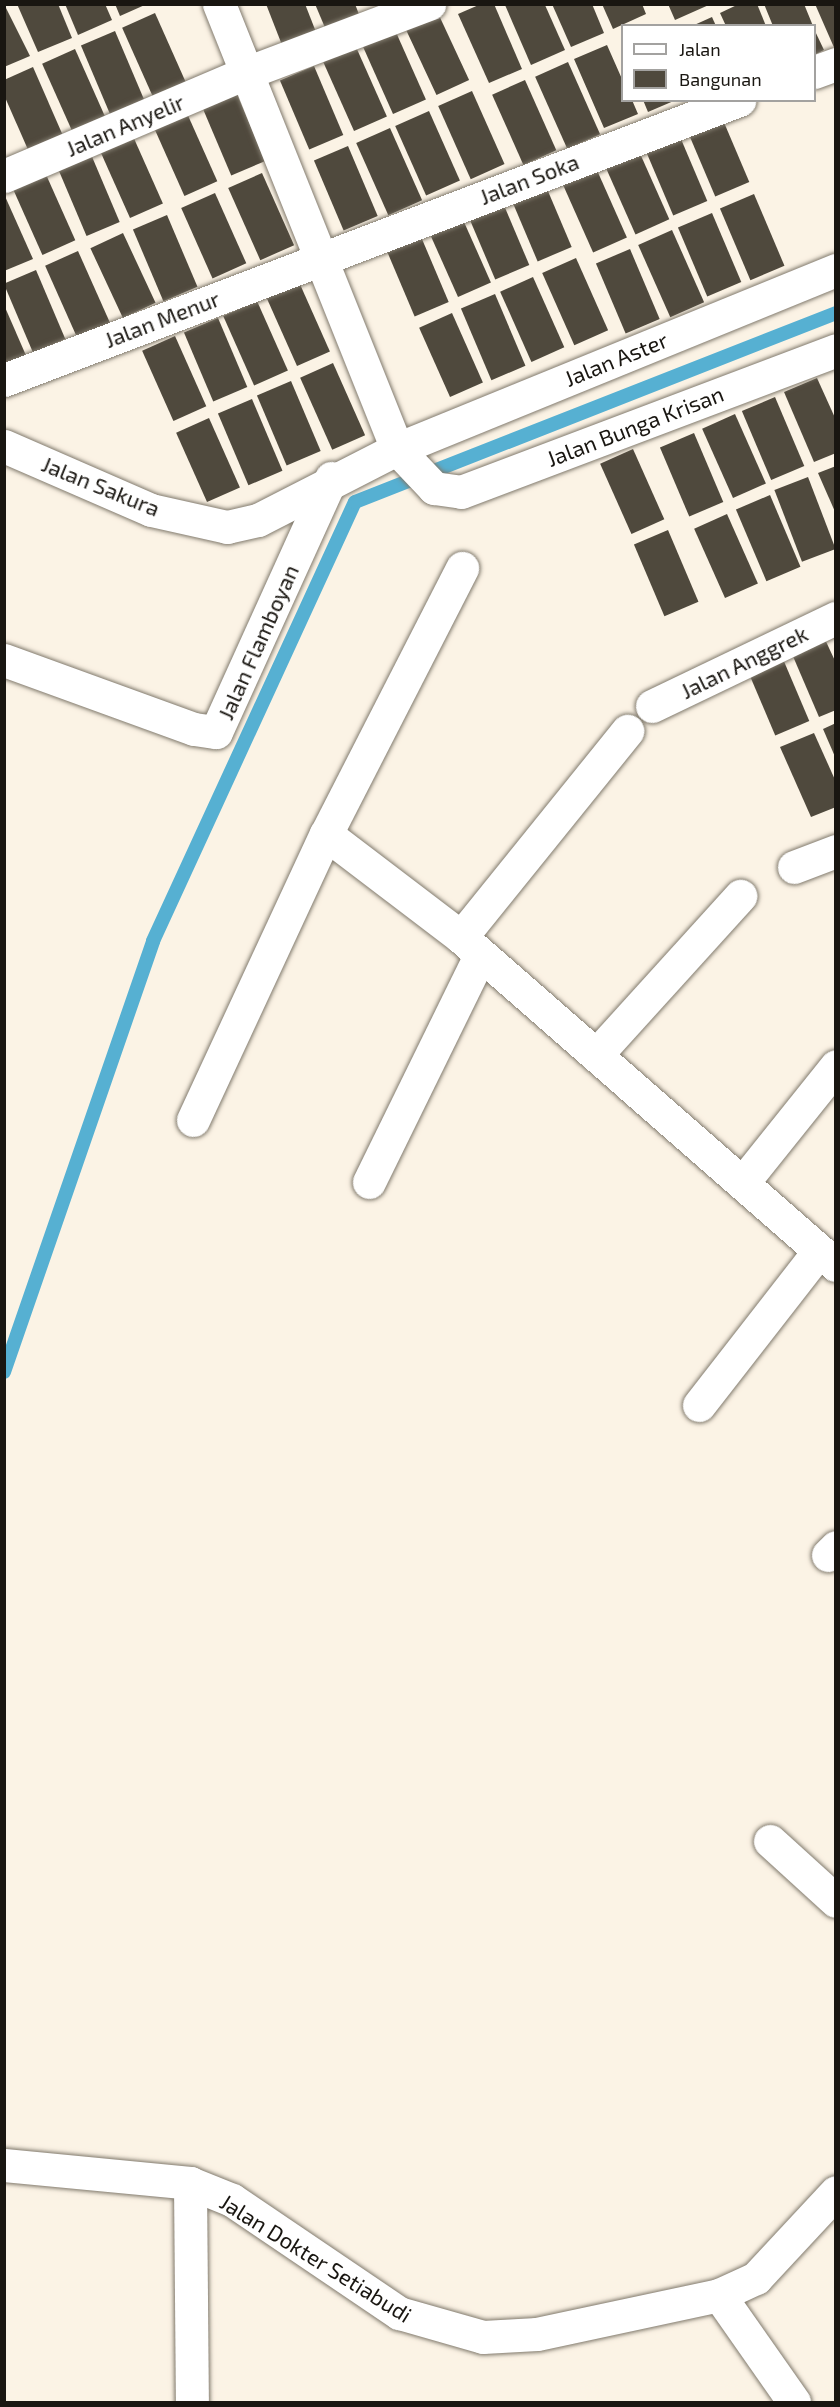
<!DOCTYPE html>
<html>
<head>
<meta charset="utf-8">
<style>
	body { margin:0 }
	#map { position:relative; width:840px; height:2407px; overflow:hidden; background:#fbf3e5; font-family:"Exo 2",sans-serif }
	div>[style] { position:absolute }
	.stream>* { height:14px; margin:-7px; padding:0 7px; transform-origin:7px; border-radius:7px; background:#56b0d2 }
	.building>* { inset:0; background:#4f493d; transform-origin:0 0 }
	.roads { filter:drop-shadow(0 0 2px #817a6d) drop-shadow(0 0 2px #817a6d) }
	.street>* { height:33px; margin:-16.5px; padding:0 16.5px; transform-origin:16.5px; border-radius:16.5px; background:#fff }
	.secondary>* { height:33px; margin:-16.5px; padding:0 16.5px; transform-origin:16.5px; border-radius:16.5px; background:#fff }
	span { translate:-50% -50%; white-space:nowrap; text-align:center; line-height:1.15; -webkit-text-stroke:6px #fff; paint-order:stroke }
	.street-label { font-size:22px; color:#191611 }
	.frame { position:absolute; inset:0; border:6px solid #191611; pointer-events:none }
	.legend { position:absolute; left:621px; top:24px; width:195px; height:78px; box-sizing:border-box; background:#fff; border:2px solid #a3a2a0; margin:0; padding:8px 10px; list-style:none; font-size:18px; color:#191611 }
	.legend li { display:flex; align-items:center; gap:12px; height:30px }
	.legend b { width:30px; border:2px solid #a3a2a0 }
</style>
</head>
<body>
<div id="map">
	<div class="stream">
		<div style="left:4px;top:1372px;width:456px;rotate:-70.9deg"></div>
		<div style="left:153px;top:941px;width:483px;rotate:-65.3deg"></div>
		<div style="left:355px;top:502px;width:517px;rotate:-21.45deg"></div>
	</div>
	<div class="building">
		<div style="clip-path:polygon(4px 4px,30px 56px,4px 67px)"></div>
		<div style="clip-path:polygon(17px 4px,58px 4px,72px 38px,38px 52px)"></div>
		<div style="clip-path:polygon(65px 4px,105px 4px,112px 20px,78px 35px)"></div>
		<div style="clip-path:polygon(115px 4px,147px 4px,120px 16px)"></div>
		<div style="clip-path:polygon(266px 4px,305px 4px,316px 32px,282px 45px)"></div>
		<div style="clip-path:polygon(315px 4px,355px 4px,360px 17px,326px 30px)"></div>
		<div style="clip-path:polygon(481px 4px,494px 4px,522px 69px,489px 83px,458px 14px)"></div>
		<div style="clip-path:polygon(552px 4px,592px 4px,604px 33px,571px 47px)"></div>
		<div style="clip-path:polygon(602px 4px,642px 4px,646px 14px,613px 29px)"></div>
		<div style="clip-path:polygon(668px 4px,711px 4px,675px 20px)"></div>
		<div style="clip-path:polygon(739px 4px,757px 4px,766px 26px,726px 26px,720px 13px)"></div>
		<div style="clip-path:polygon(764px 4px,804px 4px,813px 26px,773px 26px)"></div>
		<div style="clip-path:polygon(815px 4px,836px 4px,836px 52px)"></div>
		<div style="clip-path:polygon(505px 5px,545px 5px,565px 50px,531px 65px)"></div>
		<div style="left:437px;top:11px;width:76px;height:36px;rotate:65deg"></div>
		<div style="left:155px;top:13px;width:79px;height:36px;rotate:66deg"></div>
		<div style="clip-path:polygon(712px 17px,716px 26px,692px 26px)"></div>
		<div style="clip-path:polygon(814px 29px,824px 50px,814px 55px)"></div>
		<div style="left:395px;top:30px;width:76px;height:36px;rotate:66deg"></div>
		<div style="left:115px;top:31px;width:76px;height:37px;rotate:67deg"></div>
		<div style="clip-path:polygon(607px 45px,622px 79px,622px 100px,632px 100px,638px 114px,604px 128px,574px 59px)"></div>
		<div style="left:356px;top:47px;width:76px;height:36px;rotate:66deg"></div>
		<div style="left:75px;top:49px;width:79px;height:36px;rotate:66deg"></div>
		<div style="left:568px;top:62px;width:79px;height:36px;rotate:66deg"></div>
		<div style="left:314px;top:66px;width:75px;height:37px;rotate:67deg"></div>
		<div style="clip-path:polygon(33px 67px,64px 138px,29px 152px,4px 95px,4px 80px)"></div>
		<div style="left:525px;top:80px;width:77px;height:36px;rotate:66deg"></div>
		<div style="left:472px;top:91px;width:80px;height:37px;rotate:66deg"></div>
		<div style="left:236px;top:92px;width:75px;height:37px;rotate:67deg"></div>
		<div style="clip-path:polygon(643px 100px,676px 100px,648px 112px)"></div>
		<div style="left:186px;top:111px;width:77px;height:36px;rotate:66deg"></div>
		<div style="left:429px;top:111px;width:76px;height:37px;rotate:66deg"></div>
		<div style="left:720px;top:113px;width:75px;height:37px;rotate:67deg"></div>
		<div style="left:390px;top:128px;width:79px;height:37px;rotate:66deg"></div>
		<div style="left:678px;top:132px;width:75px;height:37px;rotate:67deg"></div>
		<div style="left:132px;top:134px;width:76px;height:36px;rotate:66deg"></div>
		<div style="left:348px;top:146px;width:76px;height:37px;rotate:67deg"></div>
		<div style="left:638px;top:149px;width:77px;height:37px;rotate:66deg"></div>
		<div style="left:90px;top:152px;width:76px;height:36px;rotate:67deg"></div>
		<div style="left:596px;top:168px;width:76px;height:37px;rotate:66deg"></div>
		<div style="left:44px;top:170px;width:77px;height:36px;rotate:66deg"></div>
		<div style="left:262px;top:173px;width:79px;height:37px;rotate:66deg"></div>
		<div style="left:542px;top:177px;width:76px;height:37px;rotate:67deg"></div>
		<div style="left:215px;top:193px;width:77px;height:37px;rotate:66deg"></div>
		<div style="clip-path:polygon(4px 194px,33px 259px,4px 271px)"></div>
		<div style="left:754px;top:194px;width:78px;height:37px;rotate:67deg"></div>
		<div style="left:500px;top:196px;width:75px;height:37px;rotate:67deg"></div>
		<div style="left:460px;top:213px;width:76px;height:36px;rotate:66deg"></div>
		<div style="left:712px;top:213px;width:75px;height:37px;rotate:67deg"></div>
		<div style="left:167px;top:215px;width:78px;height:37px;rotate:67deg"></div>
		<div style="left:672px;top:230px;width:79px;height:37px;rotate:66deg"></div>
		<div style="left:419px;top:232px;width:76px;height:37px;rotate:67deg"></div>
		<div style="left:123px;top:233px;width:77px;height:36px;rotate:65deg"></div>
		<div style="left:630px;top:249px;width:76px;height:37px;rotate:67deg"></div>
		<div style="left:78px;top:251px;width:80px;height:36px;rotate:66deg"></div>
		<div style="left:576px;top:258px;width:79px;height:37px;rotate:66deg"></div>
		<div style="left:36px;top:270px;width:75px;height:35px;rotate:67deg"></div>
		<div style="left:533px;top:277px;width:77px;height:36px;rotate:66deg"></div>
		<div style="left:299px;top:282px;width:76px;height:36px;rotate:66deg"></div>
		<div style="left:495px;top:294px;width:78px;height:37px;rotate:67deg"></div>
		<div style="left:257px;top:301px;width:76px;height:37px;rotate:66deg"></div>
		<div style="clip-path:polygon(4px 305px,28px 360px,4px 370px)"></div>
		<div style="left:452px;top:313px;width:76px;height:36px;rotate:66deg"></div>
		<div style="left:218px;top:318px;width:75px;height:37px;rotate:67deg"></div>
		<div style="left:175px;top:336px;width:77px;height:36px;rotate:66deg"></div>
		<div style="left:333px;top:363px;width:79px;height:36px;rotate:66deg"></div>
		<div style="clip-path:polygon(817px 378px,836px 420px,836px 453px,814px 462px,784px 392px)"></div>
		<div style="left:291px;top:381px;width:76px;height:37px;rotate:67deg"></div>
		<div style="left:775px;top:397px;width:75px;height:36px;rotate:67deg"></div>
		<div style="left:252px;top:399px;width:78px;height:37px;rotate:67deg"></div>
		<div style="left:735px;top:414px;width:76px;height:36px;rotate:66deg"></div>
		<div style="left:209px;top:418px;width:76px;height:36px;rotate:66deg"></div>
		<div style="left:694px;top:433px;width:75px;height:37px;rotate:67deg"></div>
		<div style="left:633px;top:449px;width:77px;height:36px;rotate:66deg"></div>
		<div style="clip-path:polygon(836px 466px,836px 514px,818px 473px)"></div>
		<div style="left:808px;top:477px;width:77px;height:36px;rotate:69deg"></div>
		<div style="left:770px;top:495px;width:78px;height:37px;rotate:67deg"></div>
		<div style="left:727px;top:514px;width:76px;height:36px;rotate:66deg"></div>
		<div style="left:668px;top:530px;width:78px;height:37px;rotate:67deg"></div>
		<div style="clip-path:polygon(822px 633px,836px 663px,836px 710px,819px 717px,789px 647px)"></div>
		<div style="left:780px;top:652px;width:75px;height:37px;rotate:67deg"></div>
		<div style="clip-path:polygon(836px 723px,836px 759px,823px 729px)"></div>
		<div style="clip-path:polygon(814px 733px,836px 782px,836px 807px,811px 817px,780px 747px)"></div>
	</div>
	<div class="roads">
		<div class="street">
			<div style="left:219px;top:4px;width:479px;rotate:68.2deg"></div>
			<div style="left:397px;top:449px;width:54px;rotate:46.5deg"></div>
			<div style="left:434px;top:488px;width:27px;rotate:8deg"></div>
			<div style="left:461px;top:492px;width:401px;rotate:-20.7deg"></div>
			<div style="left:814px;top:72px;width:23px;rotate:-20deg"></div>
			<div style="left:4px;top:176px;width:263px;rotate:-23.1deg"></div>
			<div style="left:246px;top:73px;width:196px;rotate:-20.7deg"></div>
			<div style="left:4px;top:380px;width:787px;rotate:-20.85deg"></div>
			<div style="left:4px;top:446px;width:160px;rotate:23.5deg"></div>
			<div style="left:151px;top:510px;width:78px;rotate:12.6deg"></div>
			<div style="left:227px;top:527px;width:32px;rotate:-13deg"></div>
			<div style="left:258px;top:520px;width:156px;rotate:-27.1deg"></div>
			<div style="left:397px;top:449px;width:474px;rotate:-22.2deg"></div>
			<div style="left:4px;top:660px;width:202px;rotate:20deg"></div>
			<div style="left:194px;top:729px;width:22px;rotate:8deg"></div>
			<div style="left:216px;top:732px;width:279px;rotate:-65.6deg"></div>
			<div style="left:652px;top:706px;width:204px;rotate:-25.6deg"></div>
			<div style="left:326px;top:834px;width:170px;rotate:37.3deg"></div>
			<div style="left:461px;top:937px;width:498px;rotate:41.2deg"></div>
			<div style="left:794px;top:867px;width:45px;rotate:-20.9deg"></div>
			<div style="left:461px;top:937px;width:265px;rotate:-51.1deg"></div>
			<div style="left:596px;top:1055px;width:215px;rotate:-47.8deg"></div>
			<div style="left:193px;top:1120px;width:315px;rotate:-65.1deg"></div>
			<div style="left:326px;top:834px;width:299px;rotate:-62.9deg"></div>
			<div style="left:744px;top:1181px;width:147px;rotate:-51.3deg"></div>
			<div style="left:369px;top:1182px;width:250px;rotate:-63.9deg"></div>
			<div style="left:699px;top:1405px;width:195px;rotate:-52.1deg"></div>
			<div style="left:828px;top:1555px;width:11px;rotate:-45deg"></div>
			<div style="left:770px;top:1841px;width:89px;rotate:42.3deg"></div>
			<div style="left:190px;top:2183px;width:219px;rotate:89.5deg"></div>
			<div style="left:719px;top:2295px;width:131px;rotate:55deg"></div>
		</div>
		<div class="secondary">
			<div style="left:4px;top:2165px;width:187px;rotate:5.5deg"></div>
			<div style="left:190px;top:2183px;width:45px;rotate:22deg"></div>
			<div style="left:232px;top:2200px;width:202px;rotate:34.1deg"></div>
			<div style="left:399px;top:2313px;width:87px;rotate:15.9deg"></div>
			<div style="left:483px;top:2337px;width:54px;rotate:-3.2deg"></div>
			<div style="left:537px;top:2334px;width:186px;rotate:-12.1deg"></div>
			<div style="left:719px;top:2295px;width:41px;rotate:-24.7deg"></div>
			<div style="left:756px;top:2278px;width:117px;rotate:-47.1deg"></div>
		</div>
	</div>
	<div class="street-label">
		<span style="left:125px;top:125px;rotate:-23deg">Jalan Anyelir</span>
		<span style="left:529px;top:179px;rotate:-21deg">Jalan Soka</span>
		<span style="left:162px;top:319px;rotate:-21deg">Jalan Menur</span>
		<span style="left:616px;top:359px;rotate:-22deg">Jalan Aster</span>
		<span style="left:635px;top:426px;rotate:-21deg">Jalan Bunga Krisan</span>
		<span style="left:101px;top:486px;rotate:22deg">Jalan Sakura</span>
		<span style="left:258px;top:642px;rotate:-66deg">Jalan Flamboyan</span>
		<span style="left:744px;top:662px;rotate:-26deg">Jalan Anggrek</span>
		<span style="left:316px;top:2258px;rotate:32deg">Jalan Dokter Setiabudi</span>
	</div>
	<div class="frame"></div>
	<ul class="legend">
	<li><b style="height:8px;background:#fff"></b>Jalan</li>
	<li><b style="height:16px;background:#4f493d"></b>Bangunan</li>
	</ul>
</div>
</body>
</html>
